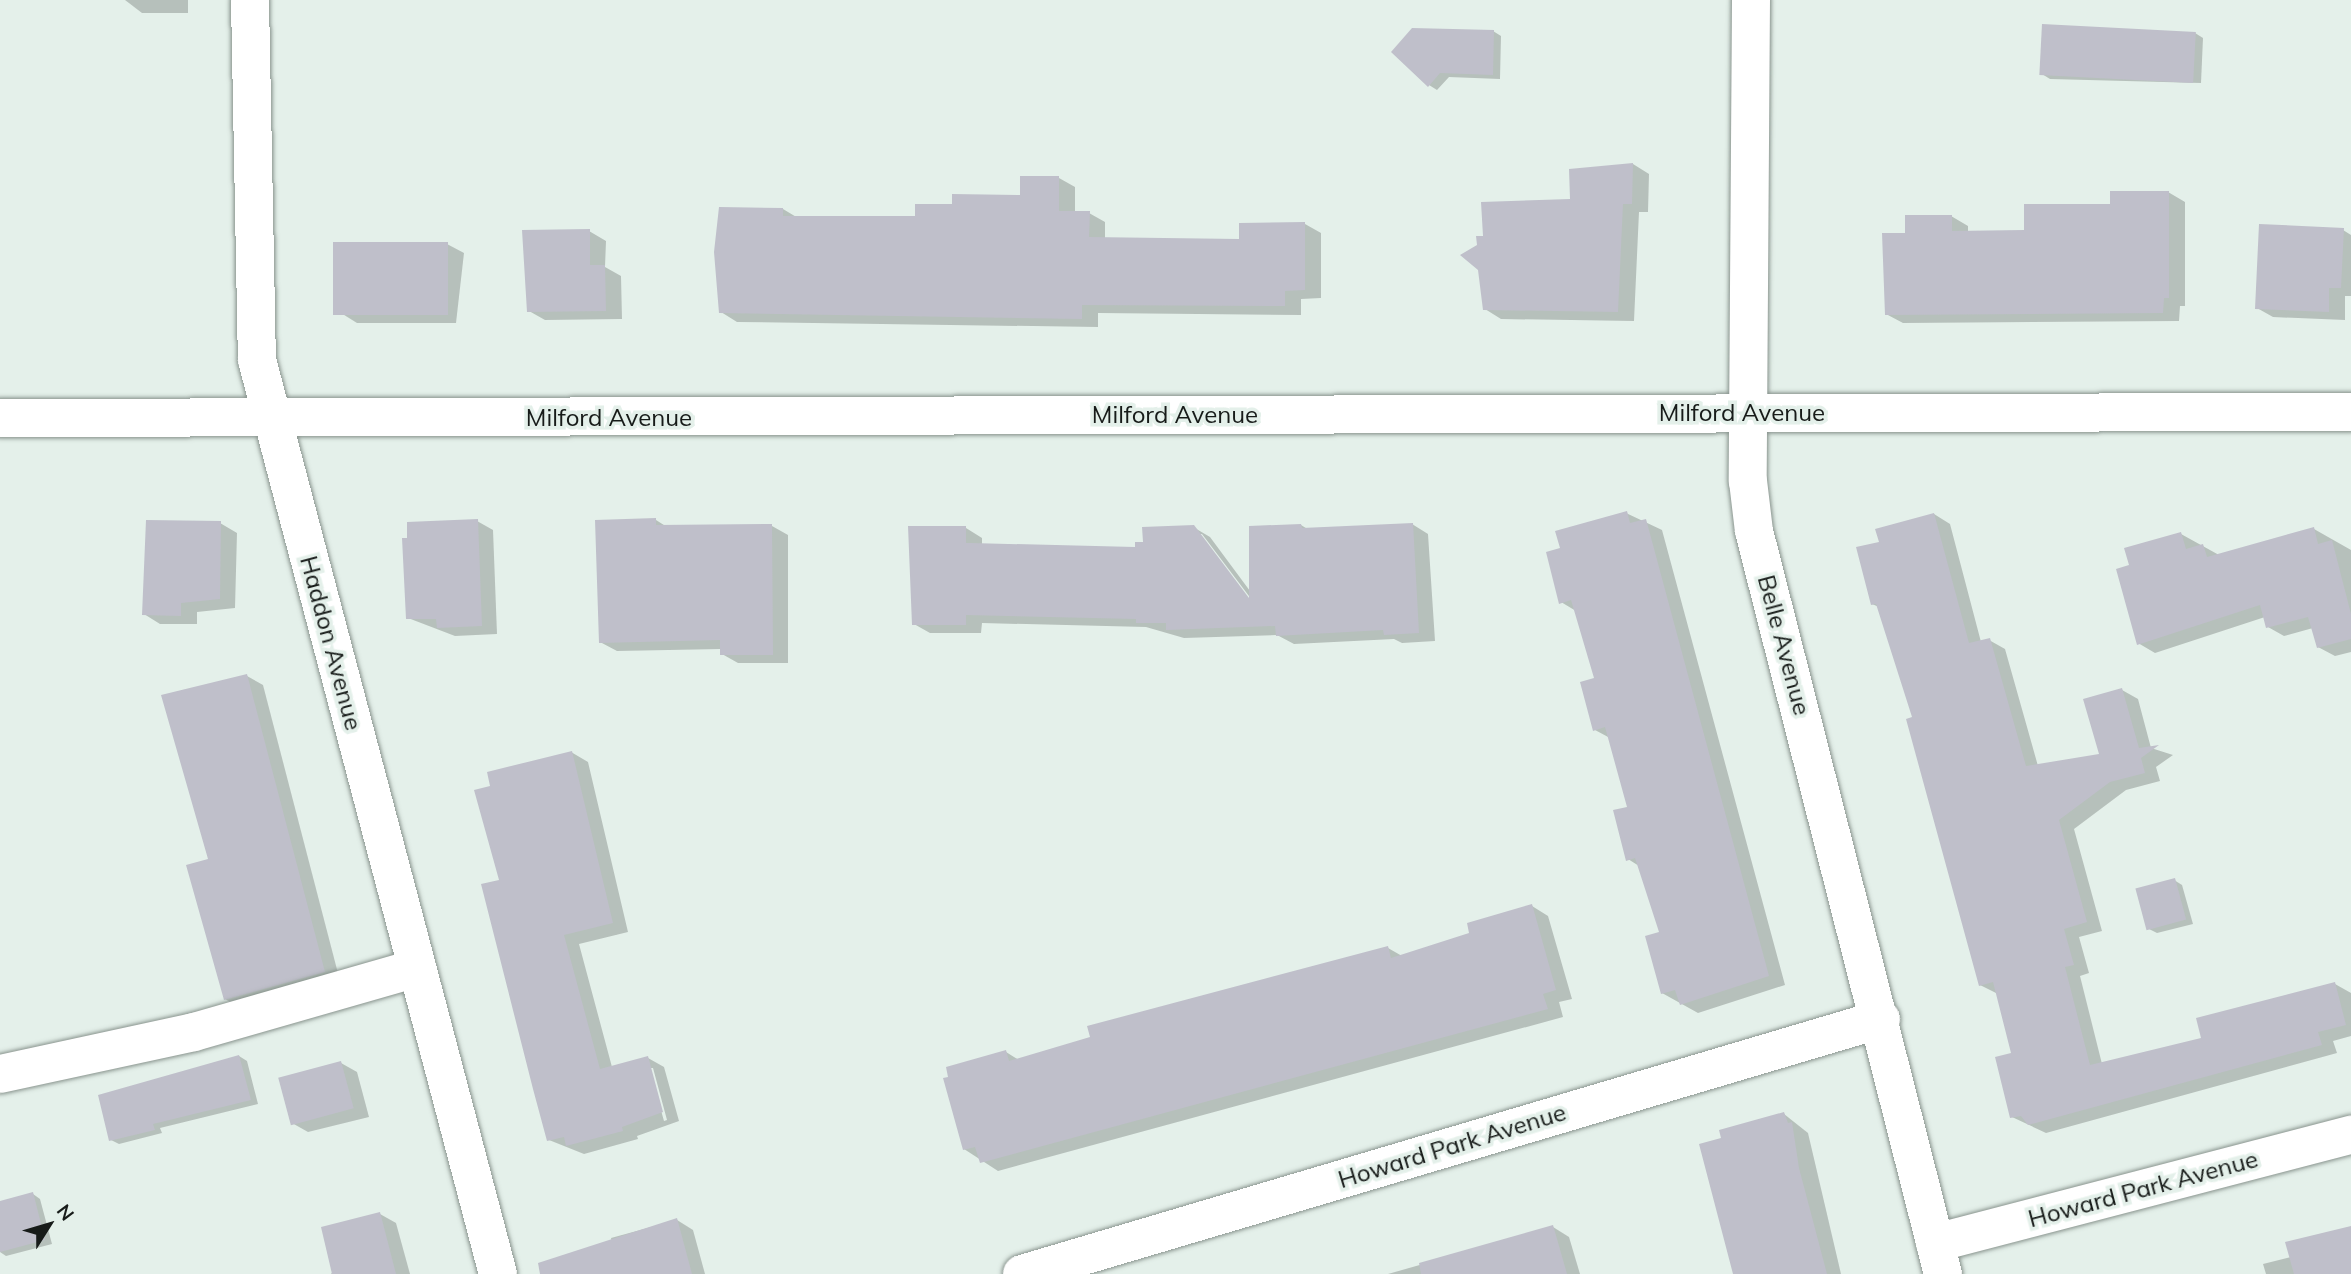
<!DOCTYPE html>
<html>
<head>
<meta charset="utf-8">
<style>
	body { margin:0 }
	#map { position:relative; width:2351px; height:1274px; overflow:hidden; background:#e4f0ea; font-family:Mulish,sans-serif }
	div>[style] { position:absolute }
	.shadow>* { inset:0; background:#0003 }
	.building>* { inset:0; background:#bfbfca; transform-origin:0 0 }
	.roads { filter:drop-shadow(0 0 2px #89948e) drop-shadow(0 0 2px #89948e) }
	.minor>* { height:38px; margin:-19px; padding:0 19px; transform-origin:19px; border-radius:19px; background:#fff }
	span { translate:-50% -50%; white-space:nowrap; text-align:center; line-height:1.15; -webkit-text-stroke:7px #e4f0ea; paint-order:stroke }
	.street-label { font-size:24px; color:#171b19 }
	.north { position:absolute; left:14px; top:1190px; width:70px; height:70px; -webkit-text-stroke:5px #e4f0ea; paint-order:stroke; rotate:53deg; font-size:19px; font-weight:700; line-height:28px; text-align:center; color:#171b19 }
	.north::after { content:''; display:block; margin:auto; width:24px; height:32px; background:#171b19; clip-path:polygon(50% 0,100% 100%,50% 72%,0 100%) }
</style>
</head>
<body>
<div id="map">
	<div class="shadow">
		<div style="clip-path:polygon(125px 0,188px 0,188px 13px,142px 13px)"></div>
		<div style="clip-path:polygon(1413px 29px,1493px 31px,1501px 36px,1500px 79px,1449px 77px,1437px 90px,1429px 85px)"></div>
		<div style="clip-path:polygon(2195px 33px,2203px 38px,2201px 83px,2050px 79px,2042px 74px)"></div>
		<div style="clip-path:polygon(1633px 164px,1649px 174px,1648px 212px,1639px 212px,1634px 321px,1501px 319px,1485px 309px,1479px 246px,1572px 201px)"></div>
		<div style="clip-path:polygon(1059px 178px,1075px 187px,1075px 213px,1089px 213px,1105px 222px,1105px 239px,1241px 241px,1305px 224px,1321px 233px,1321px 298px,1301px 299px,1301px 315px,1098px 313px,1098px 327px,737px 322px,721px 312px,783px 209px,798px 218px,916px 218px,953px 206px,1022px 197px)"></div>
		<div style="clip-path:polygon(2168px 192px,2185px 202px,2185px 306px,2180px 306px,2179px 321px,1903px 323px,1886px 314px,1907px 234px,1951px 216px,1968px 226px,1968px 232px,2026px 231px)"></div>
		<div style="clip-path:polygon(2343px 230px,2351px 235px,2351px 296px,2345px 296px,2345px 320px,2273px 317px,2257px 308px)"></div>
		<div style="clip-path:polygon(589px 231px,606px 241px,605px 267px,621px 276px,622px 319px,545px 320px,529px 311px,524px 232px)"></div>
		<div style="clip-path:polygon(447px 244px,464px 253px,456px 323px,357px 323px,341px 313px)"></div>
		<div style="clip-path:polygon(1626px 513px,1662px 530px,1785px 985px,1698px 1013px,1662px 993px,1662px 933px,1639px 866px,1628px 859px,1629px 808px,1610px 738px,1595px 730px,1596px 679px,1576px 611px,1561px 602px,1562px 549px)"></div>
		<div style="clip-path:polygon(1934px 514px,1950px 524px,1981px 642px,1989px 640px,2005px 649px,2038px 766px,2101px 756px,2122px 690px,2138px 699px,2151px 748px,2173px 755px,2156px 767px,2160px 781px,2126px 790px,2074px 829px,2102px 931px,2079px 937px,2089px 973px,2080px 976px,2102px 1064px,2203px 1040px,2335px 984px,2351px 993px,2351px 1036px,2333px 1041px,2337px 1053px,2046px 1133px,2012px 1117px,2013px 1054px,1998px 994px,1980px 985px,1915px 718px,1879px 607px,1872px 604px,1881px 543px)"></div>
		<div style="clip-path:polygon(656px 520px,667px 527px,772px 526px,788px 535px,788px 663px,738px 663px,722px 654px,721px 649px,617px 651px,600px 642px)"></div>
		<div style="clip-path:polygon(477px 521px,493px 530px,497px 634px,455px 636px,408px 618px)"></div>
		<div style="clip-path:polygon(220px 523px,237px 533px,235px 608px,197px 612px,197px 624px,160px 624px,144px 614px)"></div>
		<div style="clip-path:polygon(evenodd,1412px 524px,1428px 534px,1435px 641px,1402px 643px,1394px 639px,1294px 644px,1277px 635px,1184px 638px,1146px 627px,982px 623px,981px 633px,930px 633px,914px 624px,966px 528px,982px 538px,982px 545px,1137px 549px,1193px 527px,1210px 537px,1250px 591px,1301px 525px,1309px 530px,1412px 524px,1198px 534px,1202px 534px,1255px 604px,1252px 606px,1198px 534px)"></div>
		<div style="clip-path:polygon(2314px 529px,2351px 550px,2351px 652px,2335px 656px,2318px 647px,2313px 628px,2284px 636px,2268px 627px,2265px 617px,2155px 653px,2138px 643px,2131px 566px,2181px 534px,2219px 555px)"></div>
		<div style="clip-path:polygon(247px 676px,263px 685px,340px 981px,241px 1008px,225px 999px,210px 860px)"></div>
		<div style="clip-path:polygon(evenodd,571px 752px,588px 762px,628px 932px,579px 944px,612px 1067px,648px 1058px,664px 1067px,679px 1121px,637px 1136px,638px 1139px,584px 1154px,549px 1140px,502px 881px,492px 787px,571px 752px,649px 1068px,653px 1068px,667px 1120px,664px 1121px,649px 1068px)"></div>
		<div style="clip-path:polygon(2174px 880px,2182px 885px,2193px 924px,2157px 933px,2149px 929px)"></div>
		<div style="clip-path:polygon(1532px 906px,1548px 916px,1572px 999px,1559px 1002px,1563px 1017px,998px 1171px,964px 1149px,1006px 1052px,1019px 1060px,1388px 948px,1402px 956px,1472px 934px)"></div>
		<div style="clip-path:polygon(239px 1056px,247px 1061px,258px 1104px,160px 1128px,162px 1133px,119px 1144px,111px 1140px)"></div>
		<div style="clip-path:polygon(341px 1063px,357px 1072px,369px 1117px,308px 1132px,292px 1123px)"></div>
		<div style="clip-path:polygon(1784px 1114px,1808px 1133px,1841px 1274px,1738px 1274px)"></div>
		<div style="clip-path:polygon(33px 1194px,40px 1199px,52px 1244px,6px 1256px,0 1252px,0 1203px)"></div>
		<div style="clip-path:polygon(380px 1214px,396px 1223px,410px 1274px,331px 1274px)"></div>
		<div style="clip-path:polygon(677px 1220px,693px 1230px,705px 1274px,621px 1274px,611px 1238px)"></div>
		<div style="clip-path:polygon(1553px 1227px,1569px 1237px,1580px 1274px,1388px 1274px)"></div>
		<div style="clip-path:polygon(2351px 1228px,2351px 1274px,2266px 1274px,2263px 1264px,2291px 1257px)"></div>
	</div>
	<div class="building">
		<div style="left:2042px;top:24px;width:154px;height:51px;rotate:3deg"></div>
		<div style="clip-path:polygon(1412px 28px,1494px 30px,1493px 75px,1440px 73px,1428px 87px,1391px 52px)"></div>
		<div style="clip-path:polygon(1633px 163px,1632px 204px,1623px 204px,1618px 312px,1483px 310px,1478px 270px,1460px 255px,1477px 245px,1476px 236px,1483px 236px,1481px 202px,1570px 199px,1569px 169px)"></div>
		<div style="clip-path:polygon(1020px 176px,1059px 176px,1059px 211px,1090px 211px,1089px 237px,1239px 239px,1239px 223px,1305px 222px,1305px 290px,1285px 291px,1285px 306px,1082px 305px,1082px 319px,719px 313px,714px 252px,719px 207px,783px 208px,783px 216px,915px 216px,915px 204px,952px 204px,952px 194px,1020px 195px)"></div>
		<div style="clip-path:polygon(2110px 191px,2169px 191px,2169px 298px,2164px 298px,2163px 313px,1885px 315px,1882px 233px,1905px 233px,1905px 215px,1952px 215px,1952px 231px,2024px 230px,2024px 204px,2110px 204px)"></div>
		<div style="clip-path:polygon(2259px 224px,2344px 228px,2341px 288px,2329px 288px,2329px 312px,2255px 309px)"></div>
		<div style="clip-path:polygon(590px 229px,590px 265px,605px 265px,606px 311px,527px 312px,522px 230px)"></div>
		<div style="left:333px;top:242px;width:115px;height:73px"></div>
		<div style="clip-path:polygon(1627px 511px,1630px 523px,1646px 519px,1769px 976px,1680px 1005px,1675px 990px,1661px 994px,1645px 936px,1659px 932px,1635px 858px,1626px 861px,1613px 810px,1627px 807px,1605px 727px,1593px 731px,1580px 682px,1594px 678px,1571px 600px,1559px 604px,1546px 552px,1560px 548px,1555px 531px)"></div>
		<div style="clip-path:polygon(1934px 513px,1969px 643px,1990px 638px,2026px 766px,2099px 754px,2083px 699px,2122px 688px,2139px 748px,2159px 745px,2141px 758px,2145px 773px,2110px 782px,2059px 820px,2087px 922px,2064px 929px,2074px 965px,2065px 967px,2090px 1065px,2201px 1038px,2196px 1018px,2335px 982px,2346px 1025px,2318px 1032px,2322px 1045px,2028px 1125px,2021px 1116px,2010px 1118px,1995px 1057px,2011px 1053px,1993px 982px,1979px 986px,1906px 719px,1912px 717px,1876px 604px,1871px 605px,1856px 547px,1879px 542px,1875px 529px)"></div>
		<div style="clip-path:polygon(656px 518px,656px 525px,772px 524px,773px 655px,720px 655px,720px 640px,599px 643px,595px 520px)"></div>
		<div style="clip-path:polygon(478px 519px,482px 626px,437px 628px,436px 619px,406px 619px,402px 538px,407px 538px,407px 522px)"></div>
		<div style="clip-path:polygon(146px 520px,221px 521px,220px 599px,181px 603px,181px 616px,142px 615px)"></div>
		<div style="clip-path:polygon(1413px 523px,1419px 633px,1384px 635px,1383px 630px,1276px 636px,1275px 626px,1166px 630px,1166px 623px,1136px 623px,1136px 619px,966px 615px,966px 625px,912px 625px,908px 526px,966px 526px,966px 543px,971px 543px,1135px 547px,1135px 542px,1143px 542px,1142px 527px,1194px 525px,1249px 598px,1249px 526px,1301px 524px,1302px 528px)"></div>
		<div style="clip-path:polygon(2314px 527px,2318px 544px,2332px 540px,2351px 614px,2351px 639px,2317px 648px,2308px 617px,2266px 628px,2260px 605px,2137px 645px,2116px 569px,2129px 565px,2124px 548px,2181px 532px,2186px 549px,2203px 544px,2207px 557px)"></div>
		<div style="clip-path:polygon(247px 674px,325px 972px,224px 1000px,186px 865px,208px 859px,161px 695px)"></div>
		<div style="clip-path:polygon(572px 751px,613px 923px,564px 935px,600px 1069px,648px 1056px,663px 1112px,622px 1127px,623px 1131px,566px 1146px,564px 1137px,547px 1141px,533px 1089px,481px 884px,499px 880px,474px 790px,490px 786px,487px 772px)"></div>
		<div style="left:2175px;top:878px;width:43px;height:41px;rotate:75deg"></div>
		<div style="clip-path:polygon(1532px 904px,1556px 990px,1543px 994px,1548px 1009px,980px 1163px,975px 1147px,963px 1150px,943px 1078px,948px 1077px,946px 1067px,1006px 1050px,1009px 1061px,1090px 1037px,1087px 1026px,1388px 946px,1391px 958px,1469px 933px,1467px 923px)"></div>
		<div style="clip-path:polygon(239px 1055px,251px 1100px,153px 1124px,155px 1130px,109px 1141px,98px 1095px)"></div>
		<div style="left:341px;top:1061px;width:49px;height:65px;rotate:75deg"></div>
		<div style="clip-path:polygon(1784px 1112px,1788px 1123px,1792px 1122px,1799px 1168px,1827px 1274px,1733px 1274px,1699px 1144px,1721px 1138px,1719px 1130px)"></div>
		<div style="clip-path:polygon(33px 1192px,45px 1240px,0 1252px,0 1201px)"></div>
		<div style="clip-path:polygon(380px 1212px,396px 1274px,332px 1274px,321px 1227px)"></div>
		<div style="clip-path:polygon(677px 1218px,692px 1274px,540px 1274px,538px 1263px)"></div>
		<div style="clip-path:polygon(1553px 1225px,1567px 1274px,1421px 1274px,1419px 1263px)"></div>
		<div style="clip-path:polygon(2351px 1226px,2351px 1274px,2294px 1274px,2285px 1242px)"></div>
	</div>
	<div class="roads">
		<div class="minor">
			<div style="left:250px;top:0;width:360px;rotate:88.9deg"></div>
			<div style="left:257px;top:360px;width:945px;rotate:75.23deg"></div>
			<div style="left:1751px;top:0;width:481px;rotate:90.4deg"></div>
			<div style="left:1748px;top:481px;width:50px;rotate:83.2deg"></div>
			<div style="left:1754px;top:531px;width:767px;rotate:75.73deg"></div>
			<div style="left:0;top:418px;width:2351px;rotate:-0.15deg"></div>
			<div style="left:0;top:1074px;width:198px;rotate:-12.2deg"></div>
			<div style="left:194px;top:1032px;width:232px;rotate:-16deg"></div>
			<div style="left:1935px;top:1243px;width:430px;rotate:-14.6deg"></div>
			<div style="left:1022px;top:1274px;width:896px;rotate:-16.53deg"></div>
		</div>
	</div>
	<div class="street-label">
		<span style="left:1742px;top:413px">Milford Avenue</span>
		<span style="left:1175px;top:415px">Milford Avenue</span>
		<span style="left:609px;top:418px">Milford Avenue</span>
		<span style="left:331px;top:643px;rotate:75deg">Haddon Avenue</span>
		<span style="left:1784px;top:645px;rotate:75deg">Belle Avenue</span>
		<span style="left:1452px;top:1146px;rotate:-17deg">Howard Park Avenue</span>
		<span style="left:2143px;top:1189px;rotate:-15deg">Howard Park Avenue</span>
	</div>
	<div class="north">N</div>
</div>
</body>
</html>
